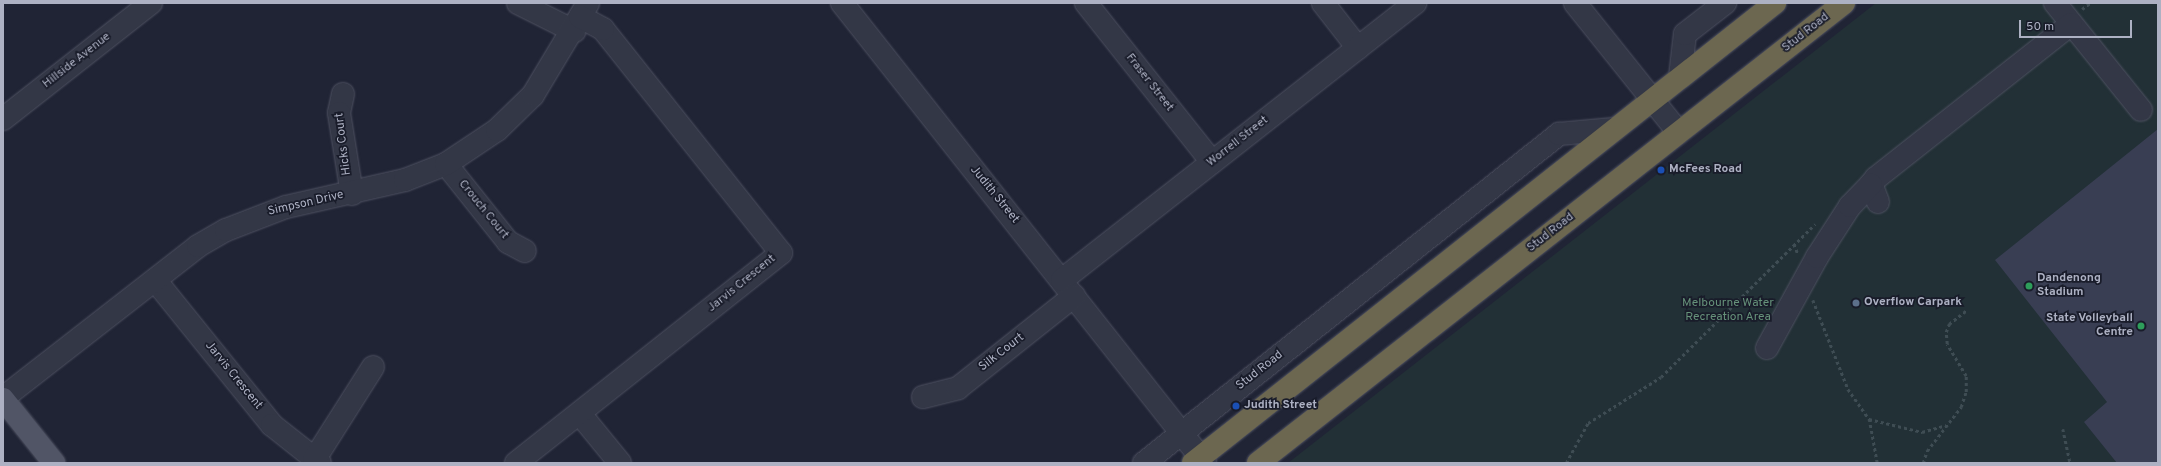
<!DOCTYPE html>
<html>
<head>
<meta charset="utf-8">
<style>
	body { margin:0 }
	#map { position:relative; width:2161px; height:466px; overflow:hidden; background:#202435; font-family:Overpass,sans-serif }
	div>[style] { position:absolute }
	.green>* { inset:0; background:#223036 }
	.building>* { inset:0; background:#393e53 }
	.path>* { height:2.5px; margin-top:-1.25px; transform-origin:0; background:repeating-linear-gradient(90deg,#3f4d54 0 3px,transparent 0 6px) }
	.roads { filter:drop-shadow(0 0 1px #4e5161) drop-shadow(0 0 1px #4e5161) }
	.minor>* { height:22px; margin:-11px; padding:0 11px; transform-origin:11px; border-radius:11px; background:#333746 }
	.major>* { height:22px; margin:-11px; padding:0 11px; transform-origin:11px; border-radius:11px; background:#515566 }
	.highway>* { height:22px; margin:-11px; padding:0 11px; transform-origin:11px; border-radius:11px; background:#6c6750 }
	.dots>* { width:11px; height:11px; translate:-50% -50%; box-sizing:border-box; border:2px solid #191c2a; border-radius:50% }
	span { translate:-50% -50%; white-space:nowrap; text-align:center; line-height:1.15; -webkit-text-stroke:3.5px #191c2a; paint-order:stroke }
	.street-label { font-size:12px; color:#adb1c3 }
	.poi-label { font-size:12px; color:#adb1c3; font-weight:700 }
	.left { translate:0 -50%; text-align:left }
	.right { translate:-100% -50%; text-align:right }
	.park-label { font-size:12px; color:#66927a }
	.frame { position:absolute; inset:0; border:4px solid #adb1c3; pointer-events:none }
	.scale { position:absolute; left:2019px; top:20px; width:113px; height:18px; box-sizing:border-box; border:2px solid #adb1c3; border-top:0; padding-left:5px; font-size:12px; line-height:14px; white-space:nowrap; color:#adb1c3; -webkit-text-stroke:3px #191c2a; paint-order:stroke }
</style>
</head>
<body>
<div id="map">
	<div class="green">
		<div style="clip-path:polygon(1876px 3px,2158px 3px,2158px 463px,1288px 463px)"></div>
	</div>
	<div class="building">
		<div style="clip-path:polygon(2158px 129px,2158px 463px,2117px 463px,2084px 422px,2107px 402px,1995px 260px)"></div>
	</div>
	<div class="path">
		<div style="left:2082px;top:9px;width:10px;rotate:-37deg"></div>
		<div style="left:1794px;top:244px;width:11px;rotate:68deg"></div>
		<div style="left:1813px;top:300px;width:96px;rotate:68.5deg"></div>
		<div style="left:1848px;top:389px;width:37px;rotate:55deg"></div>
		<div style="left:2063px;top:429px;width:35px;rotate:78deg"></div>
		<div style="left:1566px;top:463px;width:46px;rotate:-61.2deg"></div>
		<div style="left:1588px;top:423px;width:86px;rotate:-32.2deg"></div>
		<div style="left:1661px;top:377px;width:217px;rotate:-44.8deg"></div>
		<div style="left:1877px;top:463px;width:45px;rotate:-100.3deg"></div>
		<div style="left:1869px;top:419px;width:55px;rotate:13.8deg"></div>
		<div style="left:1922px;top:432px;width:25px;rotate:-16deg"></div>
		<div style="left:1923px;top:463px;width:13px;rotate:-72deg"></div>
		<div style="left:1927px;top:451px;width:56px;rotate:-52.3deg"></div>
		<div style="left:1961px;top:407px;width:16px;rotate:-72deg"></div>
		<div style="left:1966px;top:392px;width:16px;rotate:-90deg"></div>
		<div style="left:1966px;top:376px;width:37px;rotate:-121deg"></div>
		<div style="left:1947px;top:344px;width:12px;rotate:-95deg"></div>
		<div style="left:1946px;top:332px;width:9px;rotate:-69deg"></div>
		<div style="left:1949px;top:324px;width:23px;rotate:-38deg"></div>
	</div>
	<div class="roads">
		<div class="minor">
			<div style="left:518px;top:3px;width:63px;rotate:26.6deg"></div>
			<div style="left:842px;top:3px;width:586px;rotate:51.72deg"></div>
			<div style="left:1086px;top:3px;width:203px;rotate:51.6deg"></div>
			<div style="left:1323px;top:3px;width:57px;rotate:52.1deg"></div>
			<div style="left:1575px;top:3px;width:166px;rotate:51.3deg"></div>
			<div style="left:2055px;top:3px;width:137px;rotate:51.2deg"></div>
			<div style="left:1680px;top:77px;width:43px;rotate:-83.4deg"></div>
			<div style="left:1685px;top:34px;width:51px;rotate:-37.8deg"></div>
			<div style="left:343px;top:94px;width:19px;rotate:102deg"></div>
			<div style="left:339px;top:113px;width:82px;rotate:80.9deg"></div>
			<div style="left:3px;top:119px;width:188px;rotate:-38.1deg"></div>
			<div style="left:446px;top:164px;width:100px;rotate:51.5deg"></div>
			<div style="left:508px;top:242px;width:19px;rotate:28deg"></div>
			<div style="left:1878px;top:202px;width:19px;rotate:-111deg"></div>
			<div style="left:1871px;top:184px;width:8px;rotate:-50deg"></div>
			<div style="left:1876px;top:178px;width:248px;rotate:-38.3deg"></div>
			<div style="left:155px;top:280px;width:186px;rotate:51.1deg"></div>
			<div style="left:272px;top:425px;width:61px;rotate:38.4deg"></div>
			<div style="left:1062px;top:280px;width:449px;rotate:-38.1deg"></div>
			<div style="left:1767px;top:348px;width:104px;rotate:-61.2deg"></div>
			<div style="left:1817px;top:257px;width:61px;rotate:-57.1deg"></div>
			<div style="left:1850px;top:206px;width:30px;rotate:-46deg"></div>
			<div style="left:923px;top:397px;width:36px;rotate:-14deg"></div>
			<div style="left:958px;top:388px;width:148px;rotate:-38.4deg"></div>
			<div style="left:3px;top:398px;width:247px;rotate:-37.9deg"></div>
			<div style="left:198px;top:246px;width:32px;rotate:-30deg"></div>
			<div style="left:226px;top:230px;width:64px;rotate:-21deg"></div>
			<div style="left:286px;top:207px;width:122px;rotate:-12.8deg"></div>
			<div style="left:405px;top:180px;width:44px;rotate:-21.3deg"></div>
			<div style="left:446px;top:164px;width:61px;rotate:-33.7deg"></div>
			<div style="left:497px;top:130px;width:50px;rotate:-44.2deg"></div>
			<div style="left:533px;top:95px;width:107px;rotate:-59.1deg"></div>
			<div style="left:580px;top:414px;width:63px;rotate:50.8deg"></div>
			<div style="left:314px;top:460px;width:110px;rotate:-57.6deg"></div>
			<div style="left:516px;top:463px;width:338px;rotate:-38.4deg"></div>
			<div style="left:781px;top:253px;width:286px;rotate:-128.5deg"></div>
			<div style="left:603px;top:29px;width:26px;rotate:-152deg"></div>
			<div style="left:1144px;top:463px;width:530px;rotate:-38.41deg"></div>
			<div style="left:1559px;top:134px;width:55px;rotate:-5.2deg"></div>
		</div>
		<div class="major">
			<div style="left:3px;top:399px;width:82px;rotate:51.4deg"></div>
		</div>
		<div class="highway">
			<div style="left:1193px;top:463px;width:742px;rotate:-38.32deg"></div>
			<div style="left:1258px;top:463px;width:745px;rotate:-38.13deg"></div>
		</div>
	</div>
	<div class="dots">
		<div style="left:1661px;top:170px;background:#1a4fb4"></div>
		<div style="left:2029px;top:286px;background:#2e9e5b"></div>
		<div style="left:1856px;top:303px;background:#5c6f8a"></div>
		<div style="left:2141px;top:326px;background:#2e9e5b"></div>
		<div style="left:1236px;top:406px;background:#1a4fb4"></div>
	</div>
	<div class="street-label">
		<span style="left:1806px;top:33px;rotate:-38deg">Stud Road</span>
		<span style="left:77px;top:61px;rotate:-38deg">Hillside Avenue</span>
		<span style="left:1149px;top:83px;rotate:52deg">Fraser Street</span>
		<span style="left:1238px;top:142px;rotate:-38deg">Worrell Street</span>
		<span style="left:344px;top:144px;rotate:-97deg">Hicks Court</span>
		<span style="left:994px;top:195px;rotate:51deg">Judith Street</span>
		<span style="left:306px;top:204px;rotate:-13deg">Simpson Drive</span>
		<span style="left:483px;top:210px;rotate:51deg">Crouch Court</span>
		<span style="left:1551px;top:233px;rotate:-38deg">Stud Road</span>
		<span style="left:742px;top:284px;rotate:-39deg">Jarvis Crescent</span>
		<span style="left:1002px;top:353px;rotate:-38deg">Silk Court</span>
		<span style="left:1260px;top:371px;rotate:-38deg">Stud Road</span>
		<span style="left:233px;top:376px;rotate:51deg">Jarvis Crescent</span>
	</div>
	<div class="poi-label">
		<span class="left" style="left:1669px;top:170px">McFees Road</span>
		<span class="left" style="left:2037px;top:286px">Dandenong<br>Stadium</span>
		<span class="left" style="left:1864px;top:303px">Overflow Carpark</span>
		<span class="right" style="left:2133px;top:326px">State Volleyball<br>Centre</span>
		<span class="left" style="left:1244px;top:406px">Judith Street</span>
	</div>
	<div class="park-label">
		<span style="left:1728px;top:311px">Melbourne Water<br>Recreation Area</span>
	</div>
	<div class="frame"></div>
	<div class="scale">50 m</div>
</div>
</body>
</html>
